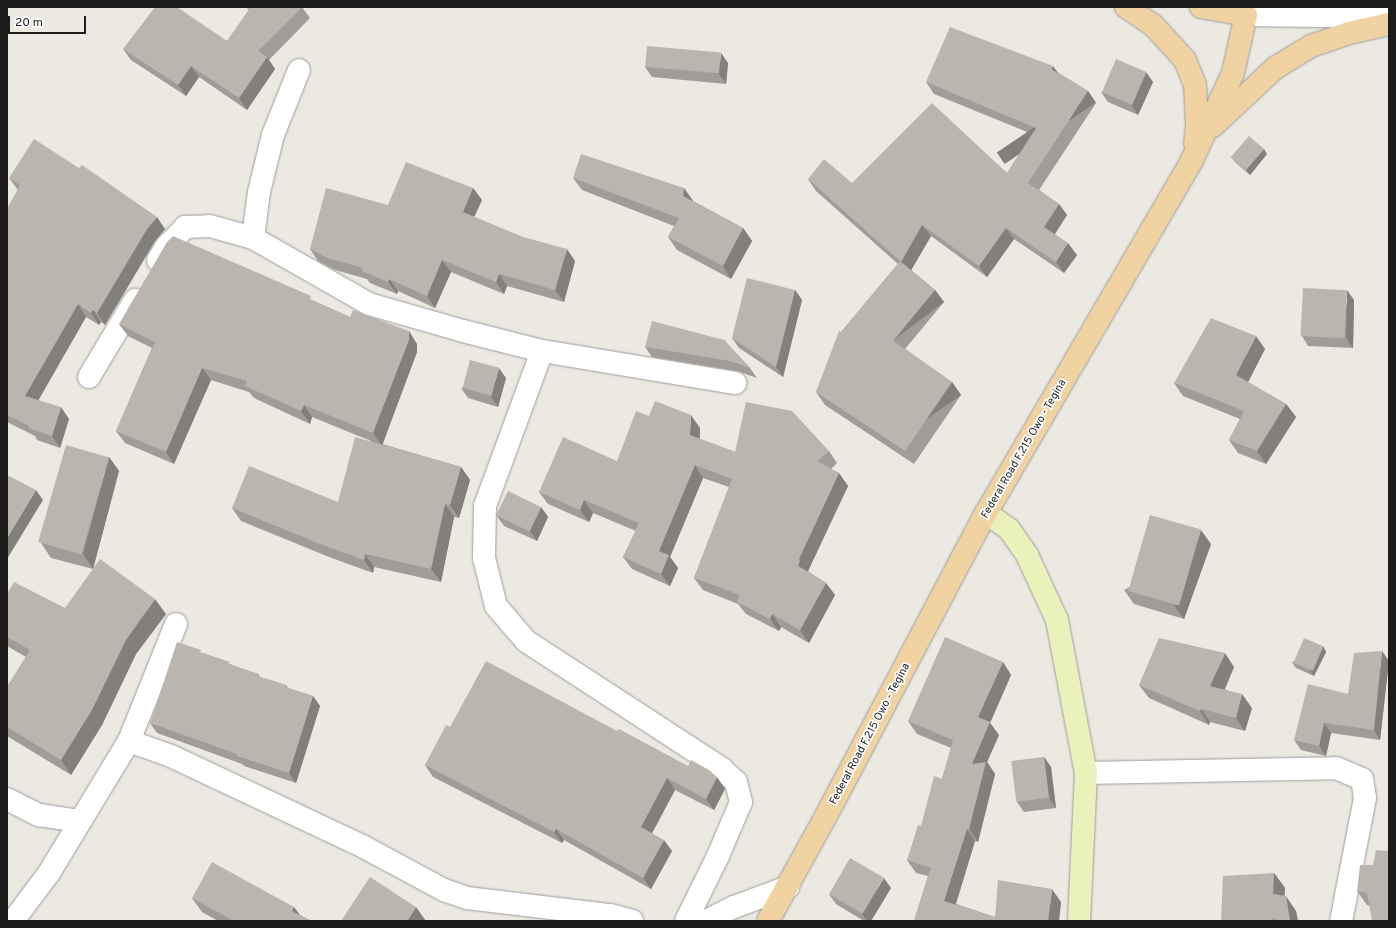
<!DOCTYPE html>
<html>
<head>
<meta charset="utf-8">
<style>
	body { margin:0 }
	#map { position:relative; width:1396px; height:928px; overflow:hidden; background:#ece9e2; font-family:Overpass,sans-serif }
	div>[style] { position:absolute }
	.roads { filter:drop-shadow(0 0 1px #9d9d9d) drop-shadow(0 0 1px #9d9d9d) }
	.minor>* { height:22px; margin:-11px; padding:0 11px; transform-origin:11px; border-radius:11px; background:#fff }
	.tertiary>* { height:22px; margin:-11px; padding:0 11px; transform-origin:11px; border-radius:11px; background:#fff }
	.secondary>* { height:22px; margin:-11px; padding:0 11px; transform-origin:11px; border-radius:11px; background:#ebf1bb }
	.primary>* { height:22px; margin:-11px; padding:0 11px; transform-origin:11px; border-radius:11px; background:#f0d2a3 }
	.wall>* { inset:0; background:#a19c97 }
	.shaded-wall>* { inset:0; background:#837f7b; transform-origin:0 0 }
	.building>* { inset:0; background:#bbb5b0; transform-origin:0 0 }
	span { translate:-50% -50%; white-space:nowrap; text-align:center; line-height:1.15; -webkit-text-stroke:3.5px #fff; paint-order:stroke }
	.street-label { font-size:11px; color:#1c1c1c }
	.frame { position:absolute; inset:0; border:8px solid #1c1c1c; pointer-events:none }
	.scale { position:absolute; left:8px; top:16px; width:78px; height:18px; box-sizing:border-box; border:2px solid #1c1c1c; border-top:0; padding-left:5px; font-size:12px; line-height:14px; white-space:nowrap; color:#1c1c1c; -webkit-text-stroke:3px #fff; paint-order:stroke }
</style>
</head>
<body>
<div id="map">
	<div class="roads">
		<div class="minor">
			<div style="left:253px;top:238px;width:46px;rotate:-82.6deg"></div>
			<div style="left:259px;top:192px;width:59px;rotate:-76.2deg"></div>
			<div style="left:273px;top:135px;width:70px;rotate:-68.2deg"></div>
			<div style="left:158px;top:260px;width:15px;rotate:-58deg"></div>
			<div style="left:166px;top:247px;width:28px;rotate:-46deg"></div>
			<div style="left:185px;top:227px;width:25px;rotate:-2deg"></div>
			<div style="left:210px;top:226px;width:45px;rotate:15.6deg"></div>
			<div style="left:253px;top:238px;width:133px;rotate:29.6deg"></div>
			<div style="left:369px;top:304px;width:98px;rotate:16deg"></div>
			<div style="left:463px;top:331px;width:81px;rotate:14.2deg"></div>
			<div style="left:542px;top:351px;width:196px;rotate:9.4deg"></div>
			<div style="left:542px;top:351px;width:165px;rotate:110.2deg"></div>
			<div style="left:485px;top:506px;width:52px;rotate:91.1deg"></div>
			<div style="left:484px;top:558px;width:49px;rotate:76deg"></div>
			<div style="left:496px;top:606px;width:46px;rotate:49.4deg"></div>
			<div style="left:526px;top:641px;width:234px;rotate:33.1deg"></div>
			<div style="left:722px;top:769px;width:19px;rotate:43deg"></div>
			<div style="left:736px;top:782px;width:21px;rotate:76deg"></div>
			<div style="left:741px;top:802px;width:59px;rotate:113.1deg"></div>
			<div style="left:718px;top:856px;width:72px;rotate:116.2deg"></div>
			<div style="left:89px;top:377px;width:90px;rotate:-59.1deg"></div>
			<div style="left:129px;top:741px;width:45px;rotate:19.7deg"></div>
			<div style="left:171px;top:756px;width:213px;rotate:25.2deg"></div>
			<div style="left:364px;top:847px;width:91px;rotate:28.3deg"></div>
			<div style="left:444px;top:890px;width:24px;rotate:19deg"></div>
			<div style="left:467px;top:898px;width:144px;rotate:6.8deg"></div>
			<div style="left:610px;top:915px;width:23px;rotate:15deg"></div>
			<div style="left:1086px;top:773px;width:250px;rotate:-1.1deg"></div>
			<div style="left:1336px;top:768px;width:28px;rotate:23deg"></div>
			<div style="left:1362px;top:779px;width:19px;rotate:81deg"></div>
			<div style="left:1365px;top:798px;width:125px;rotate:101deg"></div>
			<div style="left:7px;top:799px;width:36px;rotate:27deg"></div>
			<div style="left:39px;top:815px;width:40px;rotate:8.5deg"></div>
			<div style="left:13px;top:921px;width:60px;rotate:-53.1deg"></div>
			<div style="left:49px;top:873px;width:154px;rotate:-58.8deg"></div>
			<div style="left:129px;top:741px;width:126px;rotate:-68.1deg"></div>
			<div style="left:706px;top:921px;width:31px;rotate:-27deg"></div>
			<div style="left:734px;top:907px;width:58px;rotate:-20.3deg"></div>
		</div>
		<div class="tertiary">
			<div style="left:1246px;top:15px;width:143px;rotate:0.8deg"></div>
		</div>
		<div class="secondary">
			<div style="left:986px;top:513px;width:28px;rotate:35deg"></div>
			<div style="left:1009px;top:529px;width:32px;rotate:55deg"></div>
			<div style="left:1027px;top:555px;width:72px;rotate:65.2deg"></div>
			<div style="left:1057px;top:620px;width:156px;rotate:79.3deg"></div>
			<div style="left:1086px;top:773px;width:148px;rotate:92.7deg"></div>
		</div>
		<div class="primary">
			<div style="left:1126px;top:7px;width:32px;rotate:34deg"></div>
			<div style="left:1153px;top:25px;width:47px;rotate:47.6deg"></div>
			<div style="left:1185px;top:60px;width:27px;rotate:68deg"></div>
			<div style="left:1195px;top:85px;width:40px;rotate:87.1deg"></div>
			<div style="left:1197px;top:125px;width:18px;rotate:96deg"></div>
			<div style="left:1213px;top:126px;width:85px;rotate:-43.1deg"></div>
			<div style="left:1275px;top:68px;width:42px;rotate:-31.4deg"></div>
			<div style="left:1311px;top:46px;width:40px;rotate:-18.9deg"></div>
			<div style="left:1349px;top:33px;width:41px;rotate:-12.7deg"></div>
			<div style="left:768px;top:921px;width:120px;rotate:-61.1deg"></div>
			<div style="left:826px;top:816px;width:343px;rotate:-62.2deg"></div>
			<div style="left:986px;top:513px;width:406px;rotate:-59.7deg"></div>
			<div style="left:1191px;top:162px;width:98px;rotate:-64.7deg"></div>
			<div style="left:1233px;top:73px;width:59px;rotate:-77.4deg"></div>
			<div style="left:1246px;top:15px;width:46px;rotate:-169.9deg"></div>
		</div>
	</div>
	<div class="wall">
		<div style="clip-path:polygon(246px 7px,302px 7px,310px 18px,269px 60px,275px 69px,247px 110px,199px 77px,186px 96px,131px 60px,123px 49px,227px 41px,249px 10px)"></div>
		<div style="clip-path:polygon(728px 63px,726px 84px,652px 77px,645px 67px)"></div>
		<div style="clip-path:polygon(1057px 72px,1088px 91px,1096px 103px,1039px 190px,1059px 204px,1067px 215px,1055px 234px,1077px 255px,1064px 273px,1014px 239px,987px 277px,931px 236px,911px 270px,935px 290px,944px 302px,905px 349px,952px 382px,961px 395px,914px 464px,825px 405px,816px 392px,841px 332px,898px 264px,816px 191px,808px 179px,852px 183px,1007px 173px,1032px 134px,934px 94px,926px 82px)"></div>
		<div style="clip-path:polygon(1153px 82px,1138px 115px,1108px 102px,1101px 92px)"></div>
		<div style="clip-path:polygon(1267px 154px,1250px 175px,1235px 162px,1231px 157px)"></div>
		<div style="clip-path:polygon(9px 178px,165px 229px,155px 241px,105px 325px,101px 322px,99px 325px,86px 317px,38px 400px,69px 419px,60px 448px,37px 440px,35px 436px,7px 422px,7px 209px,18px 190px)"></div>
		<div style="clip-path:polygon(573px 178px,684px 188px,693px 201px,743px 228px,752px 241px,731px 279px,677px 250px,668px 237px,674px 226px,582px 190px)"></div>
		<div style="clip-path:polygon(473px 188px,482px 200px,474px 217px,575px 261px,564px 302px,507px 286px,504px 294px,451px 272px,435px 308px,398px 291px,397px 294px,370px 283px,367px 279px,335px 270px,318px 261px,310px 249px,388px 205px)"></div>
		<div style="clip-path:polygon(795px 290px,802px 300px,783px 377px,739px 348px,732px 338px)"></div>
		<div style="clip-path:polygon(1354px 300px,1353px 348px,1308px 346px,1302px 336px)"></div>
		<div style="clip-path:polygon(314px 301px,350px 317px,417px 344px,417px 352px,382px 444px,461px 467px,470px 480px,459px 518px,454px 517px,441px 582px,374px 567px,373px 573px,329px 557px,241px 521px,232px 508px,338px 502px,371px 441px,312px 417px,310px 424px,254px 398px,249px 392px,211px 380px,174px 464px,125px 443px,116px 431px,152px 348px,128px 336px,119px 324px)"></div>
		<div style="clip-path:polygon(724px 340px,750px 368px,757px 378px,737px 371px,652px 357px,645px 347px)"></div>
		<div style="clip-path:polygon(1265px 349px,1248px 382px,1286px 404px,1296px 417px,1266px 464px,1238px 453px,1229px 440px,1240px 419px,1183px 396px,1174px 383px)"></div>
		<div style="clip-path:polygon(506px 378px,498px 407px,468px 398px,461px 388px)"></div>
		<div style="clip-path:polygon(649px 416px,700px 428px,700px 439px,735px 452px,829px 451px,837px 463px,831px 469px,839px 473px,848px 486px,808px 571px,809px 572px,826px 583px,835px 595px,809px 643px,781px 627px,779px 631px,746px 614px,738px 604px,703px 590px,694px 578px,729px 487px,703px 478px,670px 557px,678px 568px,670px 586px,632px 569px,623px 557px,636px 531px,593px 513px,589px 522px,548px 504px,539px 492px,617px 461px)"></div>
		<div style="clip-path:polygon(109px 457px,119px 471px,93px 569px,51px 558px,41px 543px)"></div>
		<div style="clip-path:polygon(541px 507px,548px 517px,537px 541px,504px 526px,497px 516px)"></div>
		<div style="clip-path:polygon(1211px 544px,1184px 619px,1134px 604px,1124px 590px)"></div>
		<div style="clip-path:polygon(7px 594px,65px 608px,166px 614px,136px 654px,102px 725px,71px 775px,7px 736px,7px 687px,26px 657px,7px 646px)"></div>
		<div style="clip-path:polygon(1323px 646px,1326px 652px,1314px 676px,1296px 668px,1292px 662px)"></div>
		<div style="clip-path:polygon(203px 653px,232px 665px,258px 674px,260px 677px,286px 685px,288px 688px,313px 696px,320px 706px,296px 783px,244px 766px,242px 764px,157px 733px,150px 723px)"></div>
		<div style="clip-path:polygon(1389px 661px,1380px 740px,1331px 733px,1326px 756px,1301px 750px,1294px 740px,1348px 694px)"></div>
		<div style="clip-path:polygon(1003px 662px,1011px 675px,990px 723px,999px 735px,987px 762px,995px 774px,978px 842px,975px 841px,956px 904px,995px 917px,1061px 902px,1059px 921px,914px 921px,928px 876px,916px 873px,907px 860px,921px 826px,942px 779px,951px 748px,917px 734px,908px 721px)"></div>
		<div style="clip-path:polygon(1234px 667px,1225px 689px,1252px 708px,1245px 731px,1210px 722px,1209px 725px,1149px 698px,1139px 685px)"></div>
		<div style="clip-path:polygon(450px 727px,617px 731px,725px 789px,714px 810px,675px 790px,652px 833px,672px 851px,651px 889px,564px 840px,562px 843px,433px 777px,425px 765px)"></div>
		<div style="clip-path:polygon(1044px 757px,1051px 767px,1056px 808px,1024px 812px,1017px 802px)"></div>
		<div style="clip-path:polygon(1373px 865px,1370px 906px,1367px 905px,1357px 891px)"></div>
		<div style="clip-path:polygon(1274px 873px,1285px 888px,1284px 896px,1296px 911px,1298px 921px,1221px 921px)"></div>
		<div style="clip-path:polygon(891px 888px,871px 921px,864px 921px,836px 904px,829px 894px)"></div>
		<div style="clip-path:polygon(192px 898px,294px 907px,300px 915px,311px 921px,218px 921px,202px 912px)"></div>
	</div>
	<div class="shaded-wall">
		<div style="clip-path:polygon(721px 53px,728px 63px,726px 84px,719px 74px)"></div>
		<div style="clip-path:polygon(267px 57px,275px 69px,247px 110px,239px 98px)"></div>
		<div style="clip-path:polygon(191px 66px,199px 77px,186px 96px,178px 85px)"></div>
		<div style="clip-path:polygon(1053px 66px,1061px 77px,1051px 69px)"></div>
		<div style="clip-path:polygon(1146px 72px,1153px 82px,1138px 115px,1131px 105px)"></div>
		<div style="left:1088px;top:91px;width:14px;height:110px;rotate:56deg"></div>
		<div style="clip-path:polygon(1264px 149px,1267px 154px,1250px 175px,1246px 170px)"></div>
		<div style="clip-path:polygon(473px 188px,482px 200px,471px 224px,463px 212px)"></div>
		<div style="clip-path:polygon(684px 188px,693px 201px,692px 208px,683px 196px)"></div>
		<div style="clip-path:polygon(1059px 204px,1067px 215px,1052px 238px,1044px 227px)"></div>
		<div style="clip-path:polygon(157px 217px,165px 229px,155px 241px,105px 325px,97px 313px,147px 229px)"></div>
		<div style="clip-path:polygon(922px 225px,931px 236px,909px 274px,901px 262px)"></div>
		<div style="clip-path:polygon(743px 228px,752px 241px,731px 279px,723px 266px)"></div>
		<div style="clip-path:polygon(1006px 228px,1014px 239px,987px 277px,979px 266px)"></div>
		<div style="clip-path:polygon(1068px 243px,1077px 255px,1064px 273px,1056px 262px)"></div>
		<div style="clip-path:polygon(567px 249px,575px 261px,564px 302px,555px 290px)"></div>
		<div style="clip-path:polygon(442px 260px,451px 272px,435px 308px,427px 296px)"></div>
		<div style="clip-path:polygon(499px 274px,507px 286px,504px 294px,496px 282px)"></div>
		<div style="clip-path:polygon(389px 279px,398px 291px,397px 294px,388px 282px)"></div>
		<div style="clip-path:polygon(795px 290px,802px 300px,783px 377px,776px 367px)"></div>
		<div style="left:935px;top:290px;width:15px;height:66px;rotate:53deg"></div>
		<div style="clip-path:polygon(1347px 290px,1354px 300px,1353px 348px,1346px 338px)"></div>
		<div style="clip-path:polygon(78px 304px,86px 317px,34px 408px,25px 396px)"></div>
		<div style="clip-path:polygon(93px 310px,101px 322px,99px 325px,91px 313px)"></div>
		<div style="clip-path:polygon(409px 331px,417px 344px,417px 352px,382px 446px,373px 433px)"></div>
		<div style="clip-path:polygon(1256px 336px,1265px 349px,1245px 388px,1236px 375px)"></div>
		<div style="clip-path:polygon(202px 368px,211px 380px,174px 464px,166px 452px)"></div>
		<div style="clip-path:polygon(499px 368px,506px 378px,498px 407px,491px 397px)"></div>
		<div style="left:952px;top:382px;width:16px;height:83px;rotate:55deg"></div>
		<div style="clip-path:polygon(1286px 404px,1296px 417px,1266px 464px,1257px 451px)"></div>
		<div style="clip-path:polygon(304px 405px,312px 417px,310px 424px,301px 411px)"></div>
		<div style="clip-path:polygon(61px 407px,69px 419px,60px 448px,52px 436px)"></div>
		<div style="clip-path:polygon(691px 415px,700px 428px,699px 448px,690px 435px)"></div>
		<div style="clip-path:polygon(109px 457px,119px 471px,93px 569px,83px 554px)"></div>
		<div style="clip-path:polygon(695px 465px,703px 478px,670px 557px,678px 568px,670px 586px,661px 574px,659px 551px)"></div>
		<div style="clip-path:polygon(461px 467px,470px 480px,459px 518px,450px 505px)"></div>
		<div style="clip-path:polygon(839px 473px,848px 486px,808px 571px,809px 572px,798px 566px,799px 559px)"></div>
		<div style="clip-path:polygon(36px 490px,43px 500px,7px 559px,7px 538px)"></div>
		<div style="clip-path:polygon(584px 500px,593px 513px,589px 522px,580px 510px)"></div>
		<div style="clip-path:polygon(445px 504px,454px 517px,441px 582px,431px 569px)"></div>
		<div style="clip-path:polygon(541px 507px,548px 517px,537px 541px,530px 531px)"></div>
		<div style="clip-path:polygon(1201px 530px,1211px 544px,1184px 619px,1174px 605px)"></div>
		<div style="clip-path:polygon(365px 554px,374px 567px,373px 573px,364px 560px)"></div>
		<div style="clip-path:polygon(826px 583px,835px 595px,809px 643px,800px 630px)"></div>
		<div style="clip-path:polygon(155px 599px,166px 614px,136px 654px,102px 725px,71px 775px,61px 760px,126px 640px)"></div>
		<div style="clip-path:polygon(772px 614px,781px 627px,779px 631px,770px 619px)"></div>
		<div style="clip-path:polygon(1323px 646px,1326px 652px,1314px 676px,1310px 671px)"></div>
		<div style="clip-path:polygon(1382px 651px,1389px 661px,1380px 740px,1374px 730px)"></div>
		<div style="clip-path:polygon(1225px 653px,1234px 667px,1220px 700px,1210px 686px)"></div>
		<div style="clip-path:polygon(1003px 662px,1011px 675px,990px 723px,999px 735px,987px 762px,995px 774px,978px 842px,969px 829px,972px 764px,978px 717px)"></div>
		<div style="clip-path:polygon(1242px 694px,1252px 708px,1245px 731px,1236px 718px)"></div>
		<div style="clip-path:polygon(313px 696px,320px 706px,296px 783px,289px 773px)"></div>
		<div style="clip-path:polygon(1201px 709px,1210px 722px,1209px 725px,1200px 711px)"></div>
		<div style="clip-path:polygon(1324px 723px,1331px 733px,1326px 756px,1319px 746px)"></div>
		<div style="clip-path:polygon(1044px 757px,1051px 767px,1056px 808px,1049px 798px)"></div>
		<div style="clip-path:polygon(717px 777px,725px 789px,714px 810px,706px 799px)"></div>
		<div style="clip-path:polygon(667px 778px,675px 790px,649px 839px,641px 827px)"></div>
		<div style="clip-path:polygon(556px 829px,564px 840px,562px 843px,554px 832px)"></div>
		<div style="clip-path:polygon(967px 829px,975px 841px,953px 913px,944px 901px)"></div>
		<div style="clip-path:polygon(664px 840px,672px 851px,651px 889px,643px 878px)"></div>
		<div style="clip-path:polygon(1274px 873px,1285px 888px,1284px 908px,1273px 894px)"></div>
		<div style="clip-path:polygon(884px 878px,891px 888px,871px 921px,867px 921px,862px 914px)"></div>
		<div style="clip-path:polygon(1052px 889px,1061px 902px,1059px 921px,1048px 921px)"></div>
		<div style="clip-path:polygon(1286px 896px,1296px 911px,1298px 921px,1290px 921px)"></div>
		<div style="clip-path:polygon(294px 907px,304px 921px,292px 911px)"></div>
		<div style="clip-path:polygon(416px 907px,426px 921px,407px 921px)"></div>
	</div>
	<div class="building">
		<div style="clip-path:polygon(155px 7px,177px 7px,227px 41px,250px 8px,249px 7px,302px 7px,258px 51px,267px 57px,239px 98px,191px 66px,178px 85px,123px 49px)"></div>
		<div style="clip-path:polygon(950px 27px,1053px 66px,1051px 69px,1088px 91px,1028px 183px,1059px 204px,1044px 227px,1068px 243px,1056px 262px,1006px 228px,979px 266px,922px 225px,901px 262px,808px 179px,824px 159px,852px 183px,932px 103px,1007px 173px,1036px 128px,926px 82px)"></div>
		<div style="left:647px;top:46px;width:74px;height:21px;rotate:5deg"></div>
		<div style="left:1116px;top:59px;width:33px;height:36px;rotate:23deg"></div>
		<div style="left:1249px;top:136px;width:20px;height:28px;rotate:41deg"></div>
		<div style="clip-path:polygon(34px 139px,79px 168px,82px 165px,157px 217px,147px 229px,97px 313px,93px 310px,91px 313px,78px 304px,25px 396px,61px 407px,52px 436px,29px 428px,29px 426px,7px 415px,7px 209px,20px 185px,9px 178px)"></div>
		<div style="clip-path:polygon(581px 154px,684px 188px,683px 196px,743px 228px,723px 266px,668px 237px,679px 218px,573px 178px)"></div>
		<div style="clip-path:polygon(406px 162px,473px 188px,463px 212px,523px 237px,567px 249px,555px 290px,499px 274px,496px 282px,442px 260px,427px 296px,389px 279px,388px 282px,362px 271px,363px 268px,327px 258px,310px 249px,326px 188px,388px 205px)"></div>
		<div style="clip-path:polygon(173px 236px,311px 296px,310px 299px,350px 317px,353px 310px,409px 331px,409px 340px,373px 433px,304px 405px,301px 411px,245px 386px,247px 381px,202px 368px,166px 452px,116px 431px,155px 342px,119px 324px,167px 242px)"></div>
		<div style="clip-path:polygon(900px 261px,935px 290px,893px 341px,952px 382px,905px 451px,816px 392px,839px 331px,841px 332px)"></div>
		<div style="clip-path:polygon(747px 278px,795px 290px,776px 367px,732px 338px)"></div>
		<div style="left:1303px;top:288px;width:44px;height:48px;rotate:3deg"></div>
		<div style="clip-path:polygon(1211px 318px,1256px 336px,1236px 375px,1286px 404px,1257px 451px,1229px 440px,1244px 411px,1174px 383px)"></div>
		<div style="clip-path:polygon(652px 321px,724px 340px,750px 368px,730px 361px,645px 347px)"></div>
		<div style="left:470px;top:360px;width:30px;height:29px;rotate:15deg"></div>
		<div style="clip-path:polygon(655px 401px,691px 415px,690px 435px,735px 452px,746px 402px,792px 411px,829px 451px,817px 461px,839px 473px,799px 559px,800px 560px,798px 566px,826px 583px,800px 630px,772px 614px,770px 619px,737px 602px,740px 595px,694px 578px,732px 479px,695px 465px,659px 551px,669px 555px,661px 574px,623px 557px,639px 523px,584px 500px,580px 510px,539px 492px,563px 437px,617px 461px,636px 411px,649px 416px)"></div>
		<div style="clip-path:polygon(355px 437px,461px 467px,450px 505px,445px 504px,431px 569px,365px 554px,364px 560px,320px 544px,232px 508px,249px 466px,338px 502px)"></div>
		<div style="left:66px;top:445px;width:45px;height:101px;rotate:16deg"></div>
		<div style="clip-path:polygon(7px 475px,36px 490px,7px 538px)"></div>
		<div style="left:508px;top:491px;width:37px;height:27px;rotate:26deg"></div>
		<div style="left:1150px;top:515px;width:53px;height:79px;rotate:16deg"></div>
		<div style="clip-path:polygon(100px 559px,155px 599px,126px 640px,92px 710px,61px 760px,7px 727px,7px 687px,30px 650px,7px 637px,7px 594px,14px 582px,65px 608px)"></div>
		<div style="clip-path:polygon(945px 637px,1003px 662px,978px 717px,990px 722px,972px 764px,986px 762px,969px 829px,967px 829px,944px 901px,995px 917px,998px 880px,1052px 889px,1048px 921px,914px 921px,931px 868px,907px 860px,918px 825px,921px 826px,934px 776px,942px 779px,953px 740px,908px 721px)"></div>
		<div style="clip-path:polygon(1159px 638px,1225px 653px,1210px 686px,1242px 694px,1236px 718px,1201px 709px,1200px 711px,1139px 685px)"></div>
		<div style="left:1304px;top:638px;width:21px;height:27px;rotate:23deg"></div>
		<div style="clip-path:polygon(177px 642px,201px 650px,200px 652px,230px 662px,229px 664px,258px 674px,257px 676px,286px 685px,285px 687px,313px 696px,289px 773px,237px 756px,237px 754px,150px 723px)"></div>
		<div style="clip-path:polygon(1382px 651px,1374px 730px,1324px 723px,1319px 746px,1294px 740px,1308px 684px,1348px 694px,1354px 653px)"></div>
		<div style="clip-path:polygon(486px 661px,617px 731px,619px 729px,688px 766px,691px 760px,709px 770px,717px 777px,706px 799px,667px 778px,641px 827px,664px 840px,643px 878px,556px 829px,554px 832px,425px 765px,446px 725px,450px 727px)"></div>
		<div style="left:1044px;top:757px;width:41px;height:33px;rotate:83deg"></div>
		<div style="clip-path:polygon(1376px 850px,1389px 851px,1389px 921px,1372px 921px,1367px 893px,1357px 891px,1360px 865px,1373px 865px)"></div>
		<div style="left:850px;top:858px;width:39px;height:42px;rotate:30deg"></div>
		<div style="clip-path:polygon(212px 862px,294px 907px,292px 911px,311px 921px,234px 921px,192px 898px)"></div>
		<div style="clip-path:polygon(1274px 873px,1273px 894px,1286px 896px,1290px 921px,1282px 921px,1272px 919px,1272px 921px,1221px 921px,1223px 876px)"></div>
		<div style="clip-path:polygon(370px 877px,416px 907px,407px 921px,341px 921px)"></div>
	</div>
	<div class="street-label">
		<span style="left:1024px;top:449px;rotate:-60deg">Federal Road F.215 Owo - Tegina</span>
		<span style="left:870px;top:734px;rotate:-62deg">Federal Road F.215 Owo - Tegina</span>
	</div>
	<div class="frame"></div>
	<div class="scale">20 m</div>
</div>
</body>
</html>
